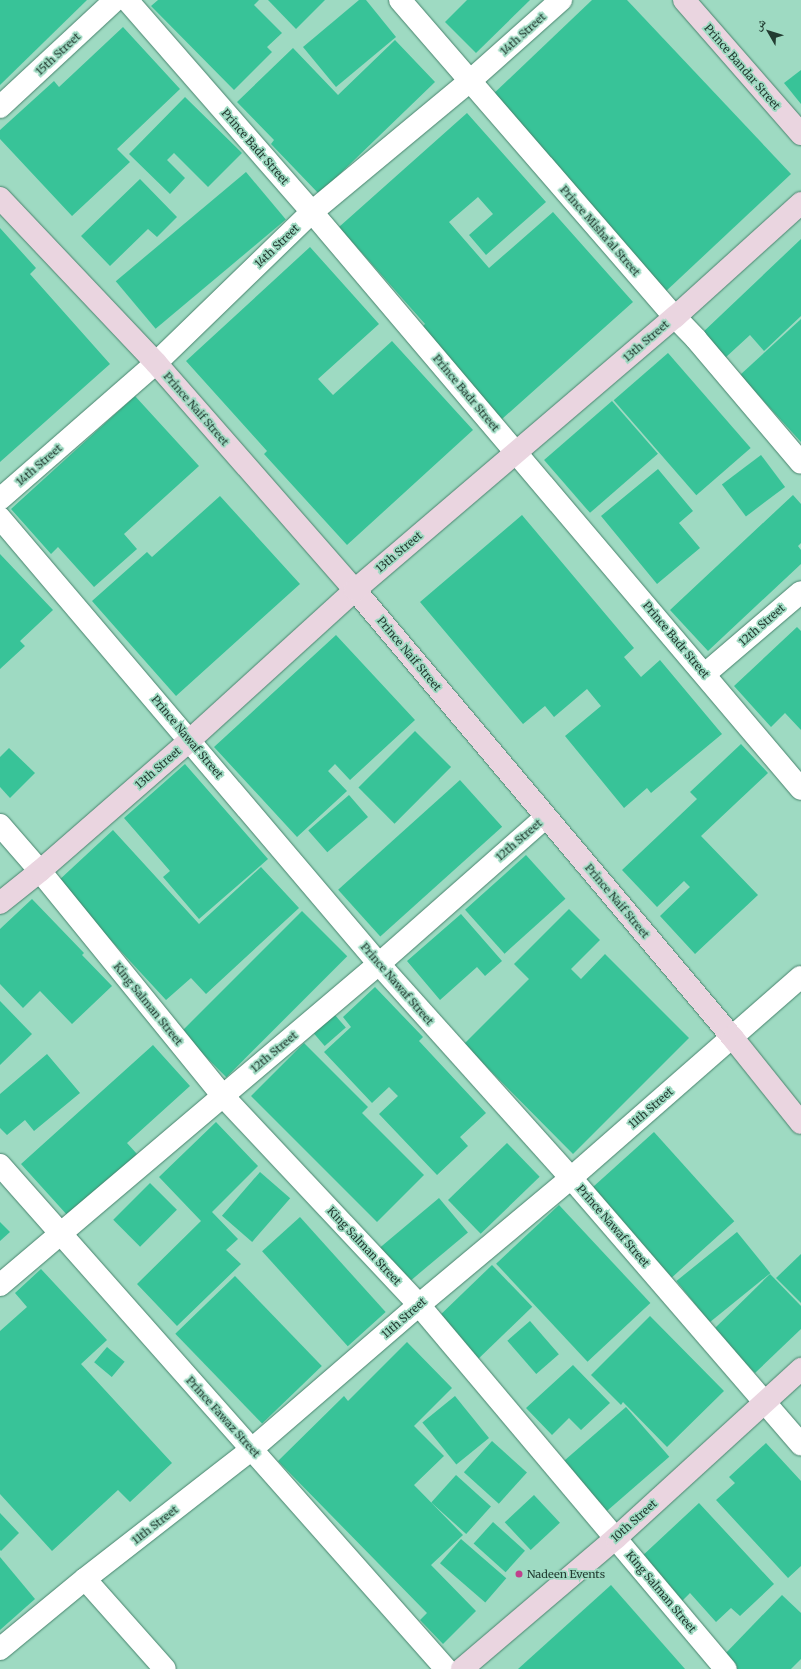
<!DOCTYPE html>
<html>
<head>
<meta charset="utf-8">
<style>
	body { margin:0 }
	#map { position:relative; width:801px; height:1669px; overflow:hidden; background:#9edac2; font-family:Merriweather,"Noto Naskh Arabic",serif }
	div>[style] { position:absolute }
	.building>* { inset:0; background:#38c398; transform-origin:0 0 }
	.roads { filter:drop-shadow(0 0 1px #48836d) drop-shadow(0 0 1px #48836d) }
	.street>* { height:22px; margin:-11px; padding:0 11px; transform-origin:11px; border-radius:11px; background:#fff }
	.secondary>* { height:22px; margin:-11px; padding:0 11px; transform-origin:11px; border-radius:11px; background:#ead5e0 }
	.dots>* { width:11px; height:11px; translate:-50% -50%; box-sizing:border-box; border:2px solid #9edac2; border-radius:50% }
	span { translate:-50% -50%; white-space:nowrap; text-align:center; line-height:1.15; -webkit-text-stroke:3.5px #9edac2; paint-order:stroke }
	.street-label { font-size:11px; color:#233c32 }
	.poi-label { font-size:11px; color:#233c32 }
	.left { translate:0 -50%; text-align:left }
	.north { position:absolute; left:749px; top:12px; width:40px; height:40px; -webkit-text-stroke:3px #9edac2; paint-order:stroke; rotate:309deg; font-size:11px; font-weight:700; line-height:16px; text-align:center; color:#233c32 }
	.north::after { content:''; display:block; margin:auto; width:14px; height:18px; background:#233c32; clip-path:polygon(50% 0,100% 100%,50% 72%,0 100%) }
</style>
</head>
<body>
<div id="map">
	<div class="building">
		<div style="clip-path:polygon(0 0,87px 0,0 85px)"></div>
		<div style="clip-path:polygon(158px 0,259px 0,254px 5px,282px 33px,267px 47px,272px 52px,234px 90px,151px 6px)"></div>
		<div style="clip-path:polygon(268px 0,325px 0,296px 29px)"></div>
		<div style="clip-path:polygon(359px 0,366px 0,396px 37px,336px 87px,303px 47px)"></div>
		<div style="clip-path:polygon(467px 0,530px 0,476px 53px,445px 22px)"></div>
		<div style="clip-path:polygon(592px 0,627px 0,791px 174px,664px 293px,490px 97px)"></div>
		<div style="clip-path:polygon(123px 27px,180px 89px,117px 149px,130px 162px,72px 216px,0 139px,0 130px,54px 81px,59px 87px)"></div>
		<div style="clip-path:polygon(395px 40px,435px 82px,319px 194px,271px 144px,274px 140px,237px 102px,293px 48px,338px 95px)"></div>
		<div style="clip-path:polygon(801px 70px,801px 104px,784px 83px)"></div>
		<div style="clip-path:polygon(185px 97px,242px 153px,208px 187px,174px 153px,167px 160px,185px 178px,170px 194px,129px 154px)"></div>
		<div style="clip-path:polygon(467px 113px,546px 202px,486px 255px,469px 235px,493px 214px,478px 197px,449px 222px,489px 268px,553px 212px,633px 302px,502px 419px,421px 328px,425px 324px,339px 227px)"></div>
		<div style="left:246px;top:172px;width:62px;height:170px;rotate:50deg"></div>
		<div style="clip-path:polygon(140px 179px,177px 217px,157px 237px,148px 229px,110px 266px,81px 236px)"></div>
		<div style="clip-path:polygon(0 228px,36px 268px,30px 274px,110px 364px,0 462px)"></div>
		<div style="clip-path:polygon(801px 239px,801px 316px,764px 351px,750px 335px,725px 358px,701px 334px)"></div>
		<div style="clip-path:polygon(310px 247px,379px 324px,318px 379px,333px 395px,392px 341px,473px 430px,347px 545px,264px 454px,267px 451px,186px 361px)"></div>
		<div style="clip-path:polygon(801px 319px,801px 442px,740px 375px)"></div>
		<div style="left:668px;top:353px;width:126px;height:72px;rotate:49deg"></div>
		<div style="clip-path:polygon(135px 396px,199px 466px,124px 534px,137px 549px,94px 587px,58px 547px,51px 554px,11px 509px)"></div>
		<div style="left:612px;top:401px;width:70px;height:90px;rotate:49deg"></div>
		<div style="left:761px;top:455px;width:40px;height:49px;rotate:53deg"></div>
		<div style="clip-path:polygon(658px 469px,693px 511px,679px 523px,700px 548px,657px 584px,601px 516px)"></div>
		<div style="clip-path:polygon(793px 495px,801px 504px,801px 543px,798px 546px,801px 550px,801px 564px,708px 651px,670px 610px)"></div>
		<div style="clip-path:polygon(220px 496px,300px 584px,176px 696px,92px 601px,147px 552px,152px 557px)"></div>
		<div style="clip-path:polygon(522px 515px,634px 648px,624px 657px,641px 677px,660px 660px,722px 734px,651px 793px,647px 788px,624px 808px,565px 736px,601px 706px,587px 689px,554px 717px,545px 706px,523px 724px,420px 602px)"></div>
		<div style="clip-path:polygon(0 554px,53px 610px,20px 641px,25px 646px,0 669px)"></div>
		<div style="clip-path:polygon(797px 627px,801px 631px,801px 730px,785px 713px,771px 727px,734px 686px)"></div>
		<div style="clip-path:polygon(336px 635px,415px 720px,350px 780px,335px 764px,328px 771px,347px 791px,297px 837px,214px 747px)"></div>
		<div style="left:415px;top:731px;width:51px;height:80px;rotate:45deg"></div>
		<div style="clip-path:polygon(741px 744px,768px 773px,701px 836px,758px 895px,695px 954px,660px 916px,690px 887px,684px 881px,657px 907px,622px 870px,697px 799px,690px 792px)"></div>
		<div style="clip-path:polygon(9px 748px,35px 773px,10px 798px,0 787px,0 757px)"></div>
		<div style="clip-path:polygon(185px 764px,268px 859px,199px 919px,163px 877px,170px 871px,124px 818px)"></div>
		<div style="left:460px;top:780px;width:63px;height:164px;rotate:48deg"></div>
		<div style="left:349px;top:795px;width:29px;height:54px;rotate:49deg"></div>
		<div style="clip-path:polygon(113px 830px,199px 924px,261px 867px,299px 908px,206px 994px,191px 978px,166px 1000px,57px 882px)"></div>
		<div style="left:526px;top:855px;width:59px;height:82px;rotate:48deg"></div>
		<div style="clip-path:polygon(32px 899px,84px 953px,82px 955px,112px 986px,72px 1024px,40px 991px,23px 1008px,0 984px,0 929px)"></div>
		<div style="clip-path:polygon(569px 909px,600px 940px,571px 969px,581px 979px,605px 954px,689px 1038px,573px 1154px,464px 1044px,529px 979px,514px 964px)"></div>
		<div style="left:302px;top:911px;width:64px;height:171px;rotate:45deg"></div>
		<div style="clip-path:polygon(461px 914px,502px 961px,485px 976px,477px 967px,440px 1000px,407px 961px)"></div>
		<div style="clip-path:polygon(375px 987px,423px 1037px,419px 1041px,486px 1113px,460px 1137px,468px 1146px,437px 1175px,379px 1114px,398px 1096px,389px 1087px,372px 1103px,324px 1052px,351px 1027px,343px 1017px)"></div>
		<div style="clip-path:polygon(0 1001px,32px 1034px,0 1065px)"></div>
		<div style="left:334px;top:1014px;width:18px;height:28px;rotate:49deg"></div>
		<div style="clip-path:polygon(304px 1043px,368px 1107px,362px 1113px,424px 1175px,377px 1222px,251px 1096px)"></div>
		<div style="clip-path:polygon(153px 1045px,190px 1086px,127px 1143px,137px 1154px,68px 1216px,21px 1164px)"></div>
		<div style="clip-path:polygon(47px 1054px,80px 1093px,34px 1131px,25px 1120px,7px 1135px,0 1128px,0 1094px)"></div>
		<div style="clip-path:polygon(216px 1122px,258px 1166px,212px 1212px,238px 1239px,226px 1250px,241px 1264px,177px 1326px,137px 1284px,201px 1221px,159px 1177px)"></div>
		<div style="left:654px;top:1132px;width:120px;height:84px;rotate:48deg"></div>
		<div style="left:507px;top:1143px;width:47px;height:82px;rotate:46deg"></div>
		<div style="left:260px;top:1172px;width:40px;height:58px;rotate:41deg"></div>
		<div style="left:150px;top:1183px;width:38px;height:52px;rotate:45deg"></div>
		<div style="left:439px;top:1198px;width:45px;height:80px;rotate:50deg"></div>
		<div style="left:559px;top:1205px;width:134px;height:86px;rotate:47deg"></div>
		<div style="left:300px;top:1217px;width:128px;height:51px;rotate:48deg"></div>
		<div style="clip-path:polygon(0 1222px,10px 1232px,0 1241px)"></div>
		<div style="left:737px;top:1232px;width:53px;height:78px;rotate:51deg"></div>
		<div style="clip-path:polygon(801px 1254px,801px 1303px,776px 1278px)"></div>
		<div style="left:492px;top:1265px;width:58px;height:76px;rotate:46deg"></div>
		<div style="clip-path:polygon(41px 1269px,107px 1340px,81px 1364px,172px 1463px,130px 1502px,118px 1490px,52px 1551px,0 1494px,0 1331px,27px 1307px,15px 1293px)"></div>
		<div style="clip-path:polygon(770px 1274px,801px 1306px,801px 1329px,755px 1373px,713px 1330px)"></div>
		<div style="left:235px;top:1276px;width:125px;height:83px;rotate:46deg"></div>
		<div style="clip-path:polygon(650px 1316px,724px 1391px,667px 1447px,623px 1402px,621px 1405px,591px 1375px)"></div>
		<div style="left:530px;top:1321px;width:44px;height:30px;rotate:49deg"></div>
		<div style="clip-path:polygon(407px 1342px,452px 1388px,414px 1426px,444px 1456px,414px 1485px,463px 1535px,431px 1565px,476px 1611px,443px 1644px,420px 1620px,427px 1613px,278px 1461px,344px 1396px,348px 1401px)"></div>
		<div style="left:107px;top:1347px;width:23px;height:20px;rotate:40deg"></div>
		<div style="clip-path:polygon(573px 1365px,610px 1403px,581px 1430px,569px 1418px,552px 1435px,526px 1408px)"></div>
		<div style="left:455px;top:1396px;width:54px;height:42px;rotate:51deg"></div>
		<div style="left:626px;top:1407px;width:66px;height:88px;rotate:49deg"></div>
		<div style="left:492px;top:1441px;width:47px;height:42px;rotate:42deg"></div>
		<div style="clip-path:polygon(766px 1443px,801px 1481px,801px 1566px,788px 1578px,716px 1500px,735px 1483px,729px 1477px)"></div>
		<div style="left:456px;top:1475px;width:47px;height:37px;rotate:42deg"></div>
		<div style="left:534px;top:1495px;width:38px;height:40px;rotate:47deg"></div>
		<div style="clip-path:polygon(699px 1503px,774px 1584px,740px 1616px,731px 1608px,716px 1622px,690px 1593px,681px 1602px,640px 1558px)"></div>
		<div style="clip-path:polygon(0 1513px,19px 1533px,1px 1551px,0 1550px)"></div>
		<div style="left:493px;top:1522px;width:43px;height:29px;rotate:42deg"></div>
		<div style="left:461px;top:1539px;width:60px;height:32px;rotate:41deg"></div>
		<div style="clip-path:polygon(0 1557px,35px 1599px,0 1630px)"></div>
		<div style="clip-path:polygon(611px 1585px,685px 1669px,518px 1669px)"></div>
		<div style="clip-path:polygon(782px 1595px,801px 1613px,801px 1659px,791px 1669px,737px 1669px,723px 1656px)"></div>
	</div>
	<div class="roads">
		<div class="street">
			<div style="left:127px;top:0;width:281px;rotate:48.9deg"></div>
			<div style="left:312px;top:212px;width:756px;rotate:49.72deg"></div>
			<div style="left:400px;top:0;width:420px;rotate:49.1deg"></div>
			<div style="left:675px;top:317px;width:30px;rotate:46deg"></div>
			<div style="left:696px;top:339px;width:162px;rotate:49.7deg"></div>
			<div style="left:0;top:107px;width:157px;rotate:-42.9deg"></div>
			<div style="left:0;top:499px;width:207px;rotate:-41.1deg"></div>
			<div style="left:156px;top:363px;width:217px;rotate:-44.1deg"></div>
			<div style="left:312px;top:212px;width:205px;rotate:-39.7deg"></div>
			<div style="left:470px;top:81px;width:122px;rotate:-41.7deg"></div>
			<div style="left:0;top:518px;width:585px;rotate:49.64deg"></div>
			<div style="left:379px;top:964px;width:288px;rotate:48.1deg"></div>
			<div style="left:571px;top:1178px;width:352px;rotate:49.2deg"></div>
			<div style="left:705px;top:674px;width:126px;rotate:-40.5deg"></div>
			<div style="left:0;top:825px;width:61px;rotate:49deg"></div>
			<div style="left:40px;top:871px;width:289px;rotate:50.9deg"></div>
			<div style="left:222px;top:1095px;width:288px;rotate:46.8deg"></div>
			<div style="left:419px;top:1305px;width:476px;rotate:49.9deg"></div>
			<div style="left:0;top:1165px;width:673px;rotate:48.49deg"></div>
			<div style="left:0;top:1285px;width:497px;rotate:-40.3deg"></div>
			<div style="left:379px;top:964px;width:222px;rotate:-41.4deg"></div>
			<div style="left:85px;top:1579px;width:120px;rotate:48.4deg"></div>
			<div style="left:0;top:1649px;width:110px;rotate:-39.5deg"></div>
			<div style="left:85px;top:1579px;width:212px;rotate:-37.9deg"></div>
			<div style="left:252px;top:1449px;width:221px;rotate:-40.8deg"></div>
			<div style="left:419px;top:1305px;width:198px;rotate:-39.9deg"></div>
			<div style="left:571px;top:1178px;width:305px;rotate:-41.2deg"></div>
		</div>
		<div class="secondary">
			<div style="left:684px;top:0;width:178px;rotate:48.9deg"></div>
			<div style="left:0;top:198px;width:227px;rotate:46.6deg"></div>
			<div style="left:156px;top:363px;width:302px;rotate:48.8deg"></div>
			<div style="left:355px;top:590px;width:585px;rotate:49.86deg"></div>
			<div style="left:732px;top:1037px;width:110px;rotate:51.3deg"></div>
			<div style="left:0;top:903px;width:51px;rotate:-38.7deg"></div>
			<div style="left:40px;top:871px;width:199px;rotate:-41.1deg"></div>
			<div style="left:190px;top:740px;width:223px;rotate:-42.3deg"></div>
			<div style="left:355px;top:590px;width:421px;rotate:-40.5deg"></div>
			<div style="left:675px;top:317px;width:170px;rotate:-42.1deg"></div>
			<div style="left:462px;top:1669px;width:202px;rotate:-40.4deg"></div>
			<div style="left:616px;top:1538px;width:251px;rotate:-42.4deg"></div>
		</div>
	</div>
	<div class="dots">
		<div style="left:519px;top:1574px;background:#c0408c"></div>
	</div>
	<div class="street-label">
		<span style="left:523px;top:34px;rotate:-42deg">14th Street</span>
		<span style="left:58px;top:54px;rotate:-43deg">15th Street</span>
		<span style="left:742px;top:67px;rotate:49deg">Prince Bandar Street</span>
		<span style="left:255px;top:147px;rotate:49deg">Prince Badr Street</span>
		<span style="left:600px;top:231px;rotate:49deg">Prince Misha'al Street</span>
		<span style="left:277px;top:246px;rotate:-44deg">14th Street</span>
		<span style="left:646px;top:341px;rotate:-41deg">13th Street</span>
		<span style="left:466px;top:393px;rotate:50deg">Prince Badr Street</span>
		<span style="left:196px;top:409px;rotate:49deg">Prince Naif Street</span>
		<span style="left:39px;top:465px;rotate:-41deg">14th Street</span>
		<span style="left:399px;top:552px;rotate:-40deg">13th Street</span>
		<span style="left:762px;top:625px;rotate:-41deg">12th Street</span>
		<span style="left:676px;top:640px;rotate:50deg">Prince Badr Street</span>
		<span style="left:409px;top:654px;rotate:50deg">Prince Naif Street</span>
		<span style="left:187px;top:737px;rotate:50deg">Prince Nawaf Street</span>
		<span style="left:158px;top:768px;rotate:-41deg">13th Street</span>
		<span style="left:519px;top:840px;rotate:-41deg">12th Street</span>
		<span style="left:617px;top:901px;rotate:50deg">Prince Naif Street</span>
		<span style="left:397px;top:984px;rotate:49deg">Prince Nawaf Street</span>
		<span style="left:148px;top:1004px;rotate:51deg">King Salman Street</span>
		<span style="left:274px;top:1052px;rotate:-40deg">12th Street</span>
		<span style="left:651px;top:1108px;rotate:-41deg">11th Street</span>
		<span style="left:613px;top:1226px;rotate:49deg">Prince Nawaf Street</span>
		<span style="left:364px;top:1246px;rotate:47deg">King Salman Street</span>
		<span style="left:404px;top:1318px;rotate:-41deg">11th Street</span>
		<span style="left:223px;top:1417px;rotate:48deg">Prince Fawaz Street</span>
		<span style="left:634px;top:1521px;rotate:-42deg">10th Street</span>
		<span style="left:155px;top:1525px;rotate:-38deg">11th Street</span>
		<span style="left:661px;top:1592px;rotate:50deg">King Salman Street</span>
	</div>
	<div class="poi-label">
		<span class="left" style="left:527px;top:1574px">Nadeen Events</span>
	</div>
	<div class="north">ش</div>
</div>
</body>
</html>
